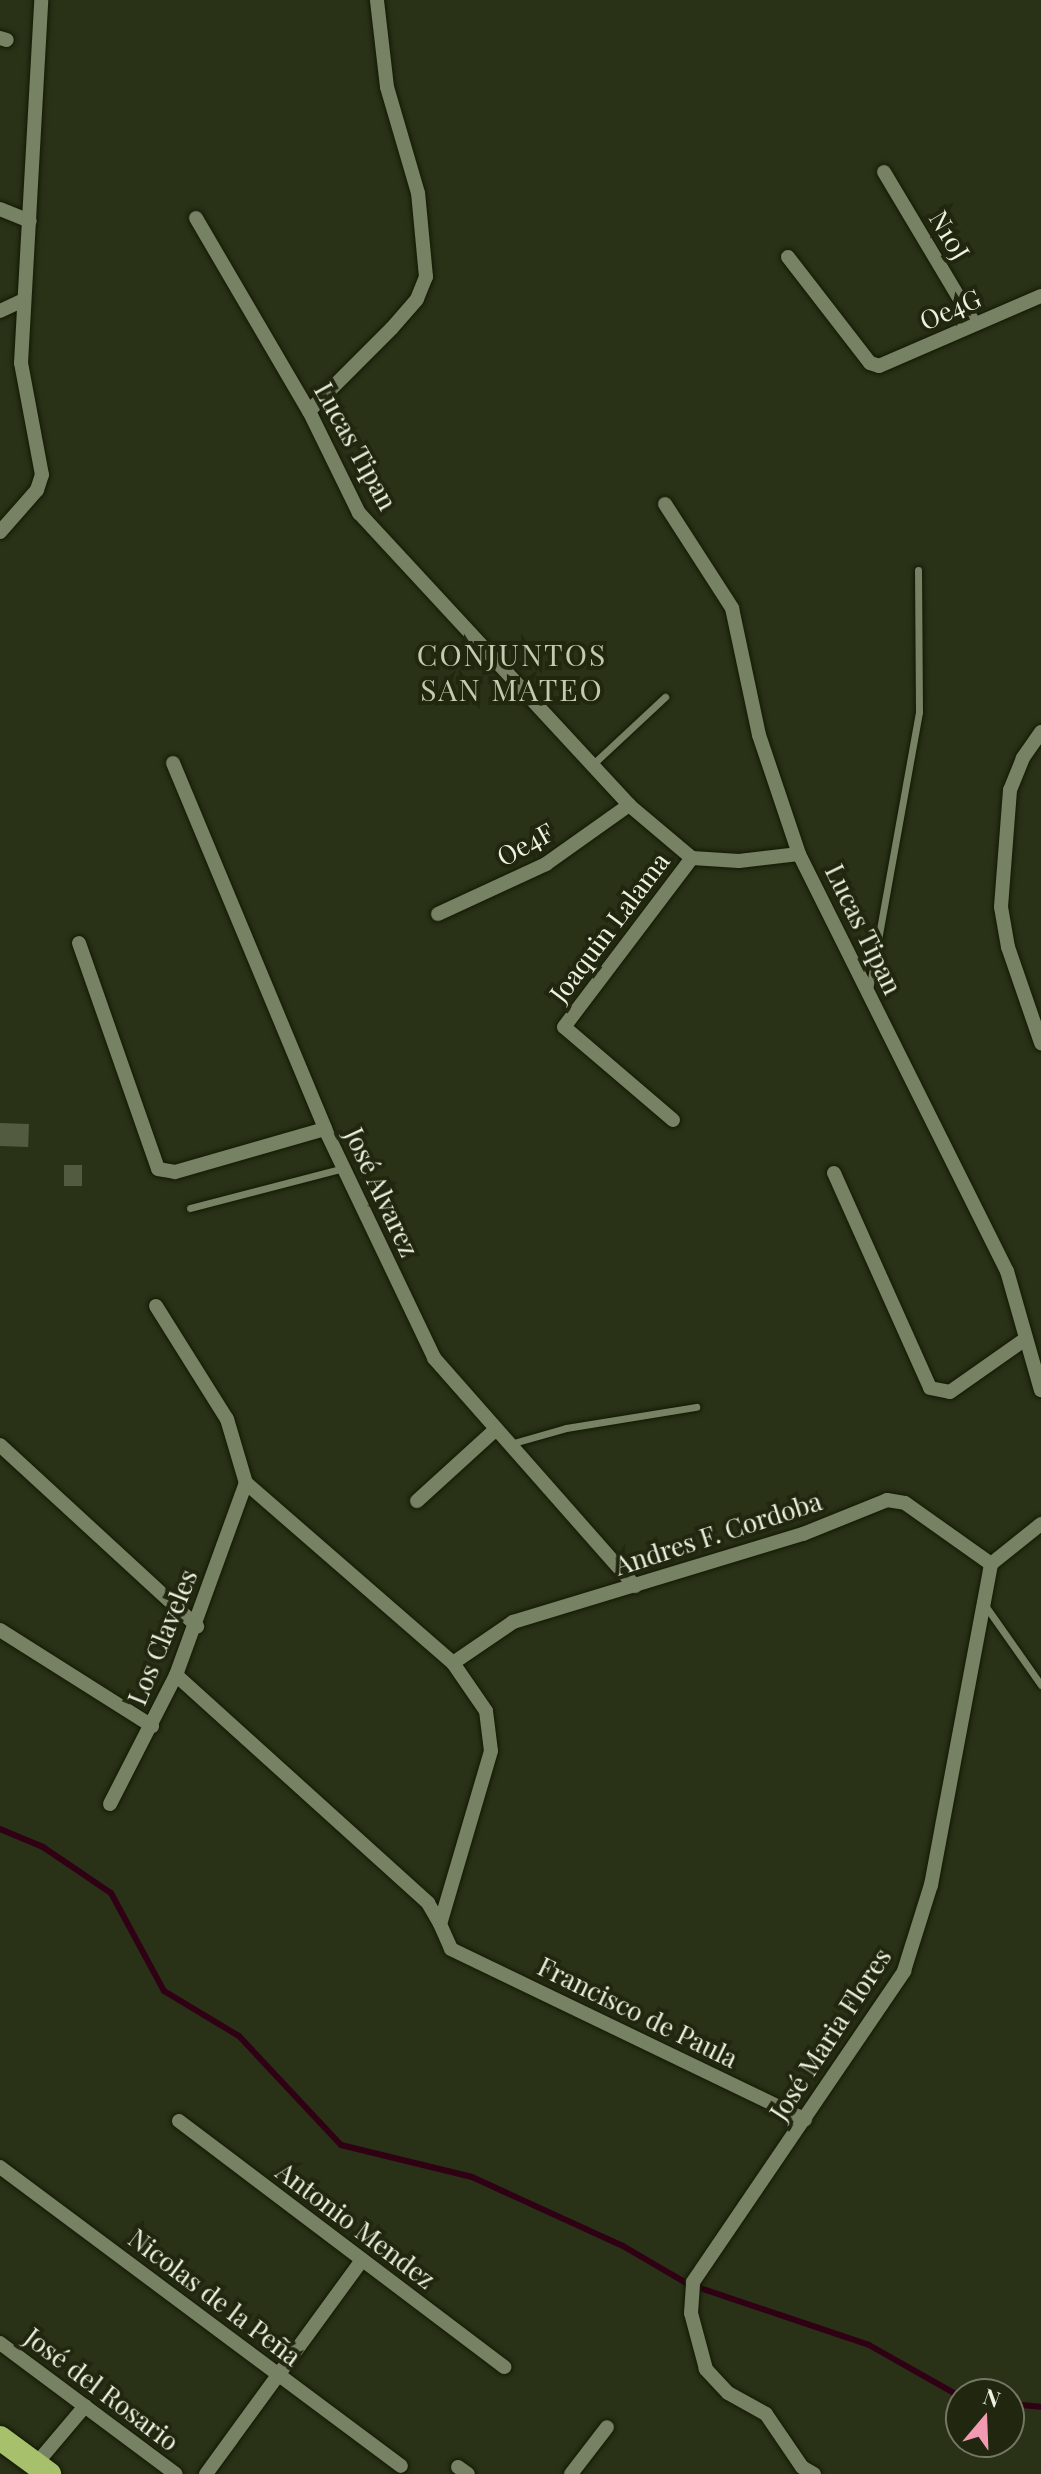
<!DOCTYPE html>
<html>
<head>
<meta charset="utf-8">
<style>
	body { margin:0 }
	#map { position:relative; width:1041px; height:2474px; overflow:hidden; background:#293117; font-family:"Playfair Display",serif }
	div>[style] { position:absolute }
	.stream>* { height:6px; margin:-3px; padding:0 3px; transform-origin:3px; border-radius:3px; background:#300114 }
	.building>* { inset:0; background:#525b40; transform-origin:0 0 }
	.roads { filter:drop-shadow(0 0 2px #121902) drop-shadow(0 0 2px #121902) }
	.lane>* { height:7px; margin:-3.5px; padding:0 3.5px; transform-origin:3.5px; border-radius:3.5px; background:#778164 }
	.street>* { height:14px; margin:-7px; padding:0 7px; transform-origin:7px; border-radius:7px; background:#778164 }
	.highway>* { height:24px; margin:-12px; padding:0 12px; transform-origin:12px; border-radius:12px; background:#a6c06b }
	span { translate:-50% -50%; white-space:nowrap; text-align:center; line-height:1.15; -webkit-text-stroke:8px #20270e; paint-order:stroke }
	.street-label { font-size:26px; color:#ecf2e2 }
	.quarter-label { font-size:30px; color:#c1ccac; letter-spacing:2px }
	.north { position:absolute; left:945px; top:2378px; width:80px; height:80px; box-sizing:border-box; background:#20270e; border:2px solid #727863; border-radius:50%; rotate:19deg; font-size:22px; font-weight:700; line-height:32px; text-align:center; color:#ecf2e2 }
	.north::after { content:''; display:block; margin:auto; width:28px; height:36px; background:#f19ab2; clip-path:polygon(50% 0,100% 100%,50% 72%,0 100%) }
</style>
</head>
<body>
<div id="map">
	<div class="stream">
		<div style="left:0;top:1829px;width:47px;rotate:22.7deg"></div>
		<div style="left:43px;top:1847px;width:82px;rotate:34.1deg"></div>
		<div style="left:111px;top:1893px;width:111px;rotate:61.6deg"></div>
		<div style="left:164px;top:1991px;width:87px;rotate:31deg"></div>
		<div style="left:239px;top:2036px;width:149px;rotate:46.9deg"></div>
		<div style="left:341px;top:2145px;width:135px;rotate:13.7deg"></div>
		<div style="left:472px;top:2177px;width:166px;rotate:24.6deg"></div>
		<div style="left:623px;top:2246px;width:75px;rotate:30.3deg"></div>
		<div style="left:688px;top:2284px;width:191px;rotate:18.6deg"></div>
		<div style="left:869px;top:2345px;width:106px;rotate:29.5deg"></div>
		<div style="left:1009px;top:2404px;width:32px;rotate:5deg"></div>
	</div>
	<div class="building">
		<div style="left:0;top:1123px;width:29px;height:23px;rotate:2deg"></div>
		<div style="left:82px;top:1165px;width:21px;height:18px;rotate:90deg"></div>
	</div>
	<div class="roads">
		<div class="lane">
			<div style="left:592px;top:765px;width:100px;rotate:-43deg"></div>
			<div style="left:869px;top:990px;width:282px;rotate:-79.8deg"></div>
			<div style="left:919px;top:712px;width:142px;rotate:-90.4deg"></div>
			<div style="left:190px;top:1208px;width:159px;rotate:-14.6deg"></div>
			<div style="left:510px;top:1444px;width:58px;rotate:-15.9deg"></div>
			<div style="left:566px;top:1428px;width:132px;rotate:-9.2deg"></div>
			<div style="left:984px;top:1604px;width:99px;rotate:54.9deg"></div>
		</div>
		<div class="street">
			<div style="left:0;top:38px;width:7px;rotate:16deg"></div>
			<div style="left:884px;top:172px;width:176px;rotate:59.2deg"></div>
			<div style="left:0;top:209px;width:32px;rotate:22deg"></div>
			<div style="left:196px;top:218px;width:224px;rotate:59.7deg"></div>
			<div style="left:309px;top:411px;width:114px;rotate:63.9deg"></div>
			<div style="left:359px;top:513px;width:398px;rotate:47.2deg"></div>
			<div style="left:629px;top:805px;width:82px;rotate:40.1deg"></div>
			<div style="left:692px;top:858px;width:47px;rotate:3.7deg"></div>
			<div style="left:739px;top:861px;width:60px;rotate:-6.7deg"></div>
			<div style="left:788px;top:257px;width:134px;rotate:52.3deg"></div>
			<div style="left:870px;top:363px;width:9px;rotate:18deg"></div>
			<div style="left:879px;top:366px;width:176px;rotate:-23.4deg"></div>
			<div style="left:0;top:311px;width:23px;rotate:-25deg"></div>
			<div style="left:309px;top:411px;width:117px;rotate:-45deg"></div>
			<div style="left:392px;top:328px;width:38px;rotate:-49deg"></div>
			<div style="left:417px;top:299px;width:24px;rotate:-68deg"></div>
			<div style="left:426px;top:277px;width:84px;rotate:-95.4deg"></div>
			<div style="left:418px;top:193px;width:110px;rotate:-106.3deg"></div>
			<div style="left:387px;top:87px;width:88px;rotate:-96.6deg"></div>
			<div style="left:665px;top:504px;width:124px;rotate:57.2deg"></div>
			<div style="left:732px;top:608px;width:130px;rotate:78deg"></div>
			<div style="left:759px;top:735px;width:126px;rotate:71.4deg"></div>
			<div style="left:799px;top:854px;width:466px;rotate:63.5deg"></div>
			<div style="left:1007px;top:1271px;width:124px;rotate:74.1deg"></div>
			<div style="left:0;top:532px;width:56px;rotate:-48.6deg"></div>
			<div style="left:37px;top:490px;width:16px;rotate:-72deg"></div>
			<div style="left:42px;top:475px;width:114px;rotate:-100.6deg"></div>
			<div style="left:21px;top:363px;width:364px;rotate:-86.8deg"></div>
			<div style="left:1041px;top:732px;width:32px;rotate:125deg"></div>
			<div style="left:1023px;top:758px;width:35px;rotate:112deg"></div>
			<div style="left:1010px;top:790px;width:117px;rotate:94.4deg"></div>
			<div style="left:1001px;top:907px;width:41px;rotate:80.1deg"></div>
			<div style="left:1008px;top:947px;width:102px;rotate:71deg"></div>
			<div style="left:173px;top:763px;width:396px;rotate:67.4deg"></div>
			<div style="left:325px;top:1129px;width:254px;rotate:64.5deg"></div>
			<div style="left:434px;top:1358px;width:304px;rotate:48.6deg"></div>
			<div style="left:438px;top:914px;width:119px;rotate:-24.8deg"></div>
			<div style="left:546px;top:864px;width:102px;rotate:-35.4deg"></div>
			<div style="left:79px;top:943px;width:239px;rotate:70.7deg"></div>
			<div style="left:158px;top:1169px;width:17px;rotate:10deg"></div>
			<div style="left:175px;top:1172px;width:156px;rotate:-16deg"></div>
			<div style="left:673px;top:1120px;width:143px;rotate:-139.5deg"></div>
			<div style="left:564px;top:1027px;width:212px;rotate:-52.9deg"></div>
			<div style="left:834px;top:1173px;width:235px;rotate:65.9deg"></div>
			<div style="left:930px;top:1388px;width:20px;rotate:11deg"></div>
			<div style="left:950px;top:1392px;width:90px;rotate:-35.1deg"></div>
			<div style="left:156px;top:1306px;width:133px;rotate:57.9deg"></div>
			<div style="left:227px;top:1419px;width:67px;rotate:73.5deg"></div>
			<div style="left:246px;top:1483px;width:274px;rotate:41deg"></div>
			<div style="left:453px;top:1663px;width:58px;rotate:55.5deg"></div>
			<div style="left:486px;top:1711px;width:40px;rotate:82.9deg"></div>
			<div style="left:491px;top:1751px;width:180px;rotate:106.4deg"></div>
			<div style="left:440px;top:1924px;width:27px;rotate:66deg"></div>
			<div style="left:451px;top:1949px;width:393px;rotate:25.7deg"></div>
			<div style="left:0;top:1445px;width:268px;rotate:42.6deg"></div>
			<div style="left:417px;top:1501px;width:107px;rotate:-42.3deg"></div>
			<div style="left:0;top:1630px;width:180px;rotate:32.3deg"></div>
			<div style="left:453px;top:1663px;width:73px;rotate:-34.3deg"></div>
			<div style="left:513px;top:1622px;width:303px;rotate:-16.9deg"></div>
			<div style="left:803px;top:1534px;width:91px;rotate:-22deg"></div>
			<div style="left:887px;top:1500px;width:18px;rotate:9deg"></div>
			<div style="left:905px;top:1503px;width:105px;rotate:35.3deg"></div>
			<div style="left:176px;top:1675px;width:340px;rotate:42.1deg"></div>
			<div style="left:428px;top:1903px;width:24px;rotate:60deg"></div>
			<div style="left:110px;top:1804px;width:145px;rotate:-62.9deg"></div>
			<div style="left:176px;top:1675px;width:204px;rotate:-70deg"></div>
			<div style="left:179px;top:2121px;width:408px;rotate:37.1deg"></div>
			<div style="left:0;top:2167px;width:500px;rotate:36.71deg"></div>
			<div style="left:0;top:2343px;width:219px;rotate:36.7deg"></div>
			<div style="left:36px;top:2464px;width:76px;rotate:-49.8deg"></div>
			<div style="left:458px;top:2467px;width:12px;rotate:35deg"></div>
			<div style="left:206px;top:2474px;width:265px;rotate:-53.9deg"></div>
			<div style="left:571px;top:2474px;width:59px;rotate:-52.5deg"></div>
			<div style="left:814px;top:2474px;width:14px;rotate:-150deg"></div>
			<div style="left:802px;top:2467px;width:64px;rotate:-124.2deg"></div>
			<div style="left:766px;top:2414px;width:43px;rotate:-151.1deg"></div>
			<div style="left:728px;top:2393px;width:33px;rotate:-133deg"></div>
			<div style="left:706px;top:2369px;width:58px;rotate:-105deg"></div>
			<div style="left:691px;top:2313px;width:31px;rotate:-86deg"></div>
			<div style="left:693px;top:2282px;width:376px;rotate:-55.8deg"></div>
			<div style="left:904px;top:1971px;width:90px;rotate:-72.6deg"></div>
			<div style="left:931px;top:1885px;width:327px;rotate:-79.4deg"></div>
			<div style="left:991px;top:1564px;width:64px;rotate:-38.7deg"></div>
		</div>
		<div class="highway">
			<div style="left:0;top:2438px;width:61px;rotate:36.3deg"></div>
		</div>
	</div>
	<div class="street-label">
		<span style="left:950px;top:235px;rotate:59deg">N10J</span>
		<span style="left:950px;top:309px;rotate:-24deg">Oe4G</span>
		<span style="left:356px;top:446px;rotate:61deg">Lucas Tipan</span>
		<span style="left:525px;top:844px;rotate:-29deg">Oe4F</span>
		<span style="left:609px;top:927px;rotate:-53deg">Joaquin Lalama</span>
		<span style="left:864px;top:929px;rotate:64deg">Lucas Tipan</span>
		<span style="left:382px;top:1192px;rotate:65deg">José Alvarez</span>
		<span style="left:718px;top:1533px;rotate:-18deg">Andres F. Cordoba</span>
		<span style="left:162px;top:1637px;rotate:-68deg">Los Claveles</span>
		<span style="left:638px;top:2012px;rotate:26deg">Francisco de Paula</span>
		<span style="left:830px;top:2034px;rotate:-57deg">José Maria Flores</span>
		<span style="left:356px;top:2225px;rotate:37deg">Antonio Mendez</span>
		<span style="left:215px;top:2297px;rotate:37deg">Nicolas de la Peña</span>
		<span style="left:102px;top:2389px;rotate:37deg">José del Rosario</span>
	</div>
	<div class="quarter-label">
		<span style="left:512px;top:671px">CONJUNTOS<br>SAN MATEO</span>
	</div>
	<div class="north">N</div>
</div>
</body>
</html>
